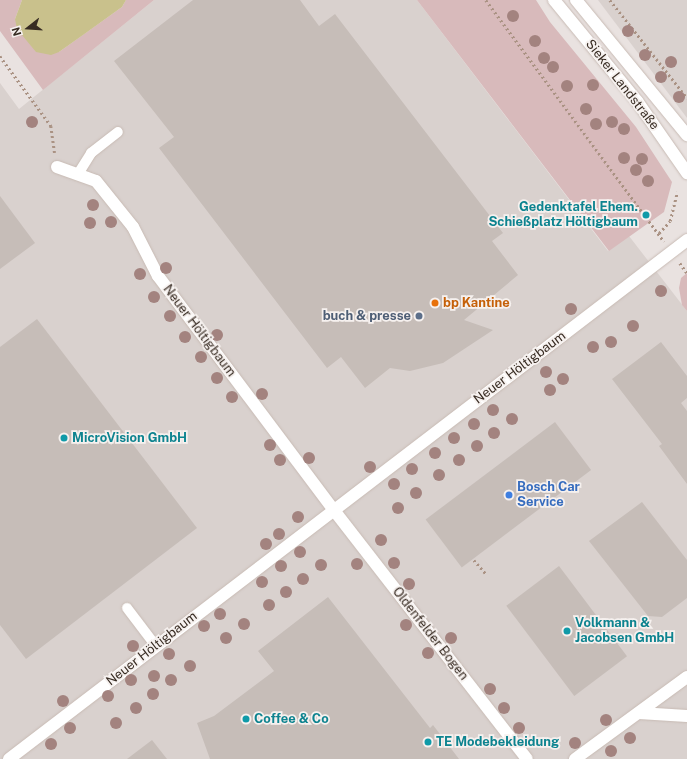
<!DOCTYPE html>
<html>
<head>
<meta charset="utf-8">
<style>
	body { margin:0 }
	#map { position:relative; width:687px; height:759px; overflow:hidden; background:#e9e2e0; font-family:"Public Sans",sans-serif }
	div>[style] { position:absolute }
	.built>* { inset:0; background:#d9d1ce }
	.green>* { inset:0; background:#d8babb }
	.water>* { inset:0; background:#c9c18c }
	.building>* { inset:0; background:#c6bdb8; transform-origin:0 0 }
	.path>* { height:2.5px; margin-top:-1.25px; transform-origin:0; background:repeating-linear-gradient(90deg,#aa9283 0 2px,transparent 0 5px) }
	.roads { filter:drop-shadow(0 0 1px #c8bbb4) drop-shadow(0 0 1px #c8bbb4) }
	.lane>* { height:10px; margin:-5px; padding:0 5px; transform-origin:5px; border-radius:5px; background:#fff }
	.street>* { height:12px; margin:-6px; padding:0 6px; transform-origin:6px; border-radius:6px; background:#fff }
	.secondary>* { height:12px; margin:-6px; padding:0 6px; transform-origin:6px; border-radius:6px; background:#fff }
	.trees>* { width:12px; height:12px; margin:-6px; border-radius:50%; background:#a3837f }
	.dots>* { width:11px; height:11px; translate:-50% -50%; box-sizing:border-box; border:2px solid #f6f1ef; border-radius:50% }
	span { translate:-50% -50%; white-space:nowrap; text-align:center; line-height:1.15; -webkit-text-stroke:3.5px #f6f1ef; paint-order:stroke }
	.street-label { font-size:13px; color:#372b22 }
	.culture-label { font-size:13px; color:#0d838f; font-weight:700 }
	.right { translate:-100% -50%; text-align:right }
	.left { translate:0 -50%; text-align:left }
	.food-label { font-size:13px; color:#c56008; font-weight:700 }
	.service-label { font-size:13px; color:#4e5e75; font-weight:700 }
	.shop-label { font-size:13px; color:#366cbe; font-weight:700 }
	.north { position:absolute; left:8px; top:8px; width:40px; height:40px; -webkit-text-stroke:3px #f6f1ef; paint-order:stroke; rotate:253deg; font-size:11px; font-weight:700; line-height:16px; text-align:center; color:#372b22 }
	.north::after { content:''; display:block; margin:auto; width:14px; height:18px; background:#372b22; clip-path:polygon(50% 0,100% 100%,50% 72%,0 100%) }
</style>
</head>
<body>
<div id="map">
	<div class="built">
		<div style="clip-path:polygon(154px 0,417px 0,608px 251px,629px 236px,687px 311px,687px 759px,0 759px,0 83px,19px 109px)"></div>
		<div style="clip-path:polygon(598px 0,687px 0,687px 118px)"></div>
	</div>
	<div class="green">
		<div style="clip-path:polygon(0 0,22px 0,15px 19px,59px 52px,122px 7px,126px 0,154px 0,43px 90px,0 31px)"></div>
		<div style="clip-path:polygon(417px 0,536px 0,550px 22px,636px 127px,672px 182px,664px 212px,609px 251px)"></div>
		<div style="clip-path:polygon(687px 273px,687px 311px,682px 305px,679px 288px,681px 278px)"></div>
	</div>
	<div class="water">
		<div style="clip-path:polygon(22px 0,126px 0,122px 7px,83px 35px,59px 52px,51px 55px,36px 52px,17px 29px,15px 19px)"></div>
	</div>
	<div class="building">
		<div style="clip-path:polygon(193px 0,300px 0,319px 26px,335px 14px,503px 233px,492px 241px,518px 275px,464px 320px,493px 330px,443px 363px,410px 371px,390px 368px,365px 388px,341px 357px,327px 368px,159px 148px,174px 137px,114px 61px)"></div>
		<div style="clip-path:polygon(0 196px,35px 243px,0 269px)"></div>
		<div style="clip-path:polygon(37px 319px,197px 528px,26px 659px,0 625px,0 347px)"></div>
		<div style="clip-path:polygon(661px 342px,687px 376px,687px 398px,681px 403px,687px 411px,687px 484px,659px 446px,662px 444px,612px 379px)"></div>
		<div style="left:555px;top:422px;width:60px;height:162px;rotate:53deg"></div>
		<div style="clip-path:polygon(642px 502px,687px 560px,687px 598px,662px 617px,648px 616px,589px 541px)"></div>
		<div style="left:559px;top:566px;width:113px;height:66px;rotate:53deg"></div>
		<div style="clip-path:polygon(328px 597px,430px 728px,433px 725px,459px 759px,210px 759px,197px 723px,214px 716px,274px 671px,258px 651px)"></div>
		<div style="clip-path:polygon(152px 740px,167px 759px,127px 759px)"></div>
	</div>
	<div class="path">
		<div style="left:486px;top:0;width:300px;rotate:53.6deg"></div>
		<div style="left:610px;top:0;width:125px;rotate:51.8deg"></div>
		<div style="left:0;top:56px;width:87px;rotate:53.9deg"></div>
		<div style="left:51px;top:126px;width:27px;rotate:82deg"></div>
		<div style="left:659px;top:233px;width:16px;rotate:-47deg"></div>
		<div style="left:670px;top:221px;width:30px;rotate:-76deg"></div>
		<div style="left:680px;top:263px;width:12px;rotate:55deg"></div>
		<div style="left:474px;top:560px;width:18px;rotate:49deg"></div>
	</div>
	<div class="roads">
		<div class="lane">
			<div style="left:78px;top:174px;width:25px;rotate:-58deg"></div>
			<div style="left:91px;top:153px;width:34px;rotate:-38deg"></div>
			<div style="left:127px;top:608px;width:48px;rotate:52.7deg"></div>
		</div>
		<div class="street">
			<div style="left:57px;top:167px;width:41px;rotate:19.7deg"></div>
			<div style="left:96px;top:181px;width:59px;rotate:51.2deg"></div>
			<div style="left:133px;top:227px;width:55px;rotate:63deg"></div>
			<div style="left:158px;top:276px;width:291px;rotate:53.1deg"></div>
			<div style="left:333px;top:509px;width:316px;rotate:52.2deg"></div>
			<div style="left:639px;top:713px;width:48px;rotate:3.6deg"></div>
			<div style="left:9px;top:759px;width:854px;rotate:-37.43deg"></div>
			<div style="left:575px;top:759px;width:139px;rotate:-36.2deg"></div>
		</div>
		<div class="secondary">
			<div style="left:554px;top:0;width:131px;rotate:50.6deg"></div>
			<div style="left:637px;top:101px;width:88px;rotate:55.2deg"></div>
			<div style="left:576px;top:0;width:175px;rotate:50.6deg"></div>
		</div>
	</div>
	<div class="trees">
		<div style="left:513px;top:16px"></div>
		<div style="left:628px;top:31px"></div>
		<div style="left:535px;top:41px"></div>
		<div style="left:645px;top:55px"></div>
		<div style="left:544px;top:58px"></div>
		<div style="left:671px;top:62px"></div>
		<div style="left:553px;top:67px"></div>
		<div style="left:661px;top:77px"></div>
		<div style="left:593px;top:85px"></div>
		<div style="left:567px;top:86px"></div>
		<div style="left:679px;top:97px"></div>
		<div style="left:586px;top:109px"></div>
		<div style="left:32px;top:122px"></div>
		<div style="left:612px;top:122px"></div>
		<div style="left:596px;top:124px"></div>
		<div style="left:624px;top:129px"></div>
		<div style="left:624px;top:158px"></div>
		<div style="left:642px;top:159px"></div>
		<div style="left:636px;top:170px"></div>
		<div style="left:648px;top:181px"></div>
		<div style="left:93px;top:205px"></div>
		<div style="left:111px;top:222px"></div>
		<div style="left:90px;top:223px"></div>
		<div style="left:166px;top:268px"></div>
		<div style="left:140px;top:274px"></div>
		<div style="left:661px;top:291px"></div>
		<div style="left:154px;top:297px"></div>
		<div style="left:571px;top:309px"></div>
		<div style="left:170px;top:316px"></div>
		<div style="left:633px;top:326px"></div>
		<div style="left:217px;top:335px"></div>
		<div style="left:185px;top:337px"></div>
		<div style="left:611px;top:342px"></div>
		<div style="left:593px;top:347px"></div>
		<div style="left:201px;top:357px"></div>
		<div style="left:546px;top:372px"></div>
		<div style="left:217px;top:378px"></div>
		<div style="left:563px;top:379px"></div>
		<div style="left:550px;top:390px"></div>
		<div style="left:262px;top:394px"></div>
		<div style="left:232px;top:397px"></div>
		<div style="left:493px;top:410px"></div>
		<div style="left:512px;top:419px"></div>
		<div style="left:474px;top:424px"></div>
		<div style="left:494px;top:433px"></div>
		<div style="left:454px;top:438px"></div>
		<div style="left:270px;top:445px"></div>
		<div style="left:477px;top:446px"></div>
		<div style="left:435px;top:453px"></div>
		<div style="left:309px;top:458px"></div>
		<div style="left:280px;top:460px"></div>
		<div style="left:459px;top:460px"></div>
		<div style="left:370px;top:467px"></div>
		<div style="left:412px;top:469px"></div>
		<div style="left:439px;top:475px"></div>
		<div style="left:394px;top:484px"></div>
		<div style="left:416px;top:493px"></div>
		<div style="left:398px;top:508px"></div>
		<div style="left:298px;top:517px"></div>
		<div style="left:279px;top:534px"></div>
		<div style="left:381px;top:540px"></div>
		<div style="left:266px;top:544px"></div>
		<div style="left:300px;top:552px"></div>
		<div style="left:394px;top:563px"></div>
		<div style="left:357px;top:564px"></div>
		<div style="left:321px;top:565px"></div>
		<div style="left:281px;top:566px"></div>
		<div style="left:303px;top:579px"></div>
		<div style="left:262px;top:582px"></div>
		<div style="left:409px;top:584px"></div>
		<div style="left:286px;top:592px"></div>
		<div style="left:269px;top:605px"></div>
		<div style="left:220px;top:614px"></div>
		<div style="left:244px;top:624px"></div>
		<div style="left:406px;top:625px"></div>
		<div style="left:204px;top:626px"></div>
		<div style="left:226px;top:638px"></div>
		<div style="left:451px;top:638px"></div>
		<div style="left:133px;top:646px"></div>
		<div style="left:428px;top:653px"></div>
		<div style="left:169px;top:654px"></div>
		<div style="left:190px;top:666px"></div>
		<div style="left:154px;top:676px"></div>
		<div style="left:131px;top:680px"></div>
		<div style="left:171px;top:680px"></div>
		<div style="left:490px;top:689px"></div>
		<div style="left:153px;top:694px"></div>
		<div style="left:108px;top:696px"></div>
		<div style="left:63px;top:701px"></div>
		<div style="left:136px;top:708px"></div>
		<div style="left:504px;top:708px"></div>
		<div style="left:606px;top:720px"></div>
		<div style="left:116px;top:723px"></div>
		<div style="left:70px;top:728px"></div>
		<div style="left:519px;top:728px"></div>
		<div style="left:630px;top:738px"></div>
		<div style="left:575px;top:743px"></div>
		<div style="left:51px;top:744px"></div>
		<div style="left:611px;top:751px"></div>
	</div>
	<div class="dots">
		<div style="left:646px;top:215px;background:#0f9aa8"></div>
		<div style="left:435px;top:303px;background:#e8710a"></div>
		<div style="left:419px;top:316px;background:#5c6f8a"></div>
		<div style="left:64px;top:438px;background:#0f9aa8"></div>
		<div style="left:509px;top:495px;background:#3f7fe0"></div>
		<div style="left:567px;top:631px;background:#0f9aa8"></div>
		<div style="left:246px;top:719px;background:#0f9aa8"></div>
		<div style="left:428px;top:742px;background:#0f9aa8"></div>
	</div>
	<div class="street-label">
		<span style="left:622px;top:85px;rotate:52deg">Sieker Landstraße</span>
		<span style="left:199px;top:331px;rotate:53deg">Neuer Höltigbaum</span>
		<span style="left:520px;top:368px;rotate:-37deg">Neuer Höltigbaum</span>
		<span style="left:430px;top:634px;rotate:52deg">Oldenfelder Bogen</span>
		<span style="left:152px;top:649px;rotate:-38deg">Neuer Höltigbaum</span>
	</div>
	<div class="culture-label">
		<span class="right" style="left:638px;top:215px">Gedenktafel Ehem.<br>Schießplatz Höltigbaum</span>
		<span class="left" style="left:72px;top:438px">MicroVision GmbH</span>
		<span class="left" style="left:575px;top:631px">Volkmann &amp;<br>Jacobsen GmbH</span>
		<span class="left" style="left:254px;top:719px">Coffee &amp; Co</span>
		<span class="left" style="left:436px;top:742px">TE Modebekleidung</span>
	</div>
	<div class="food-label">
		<span class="left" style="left:443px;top:303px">bp Kantine</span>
	</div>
	<div class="service-label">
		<span class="right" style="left:411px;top:316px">buch &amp; presse</span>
	</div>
	<div class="shop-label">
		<span class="left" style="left:517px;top:495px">Bosch Car<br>Service</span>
	</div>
	<div class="north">N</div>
</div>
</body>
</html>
